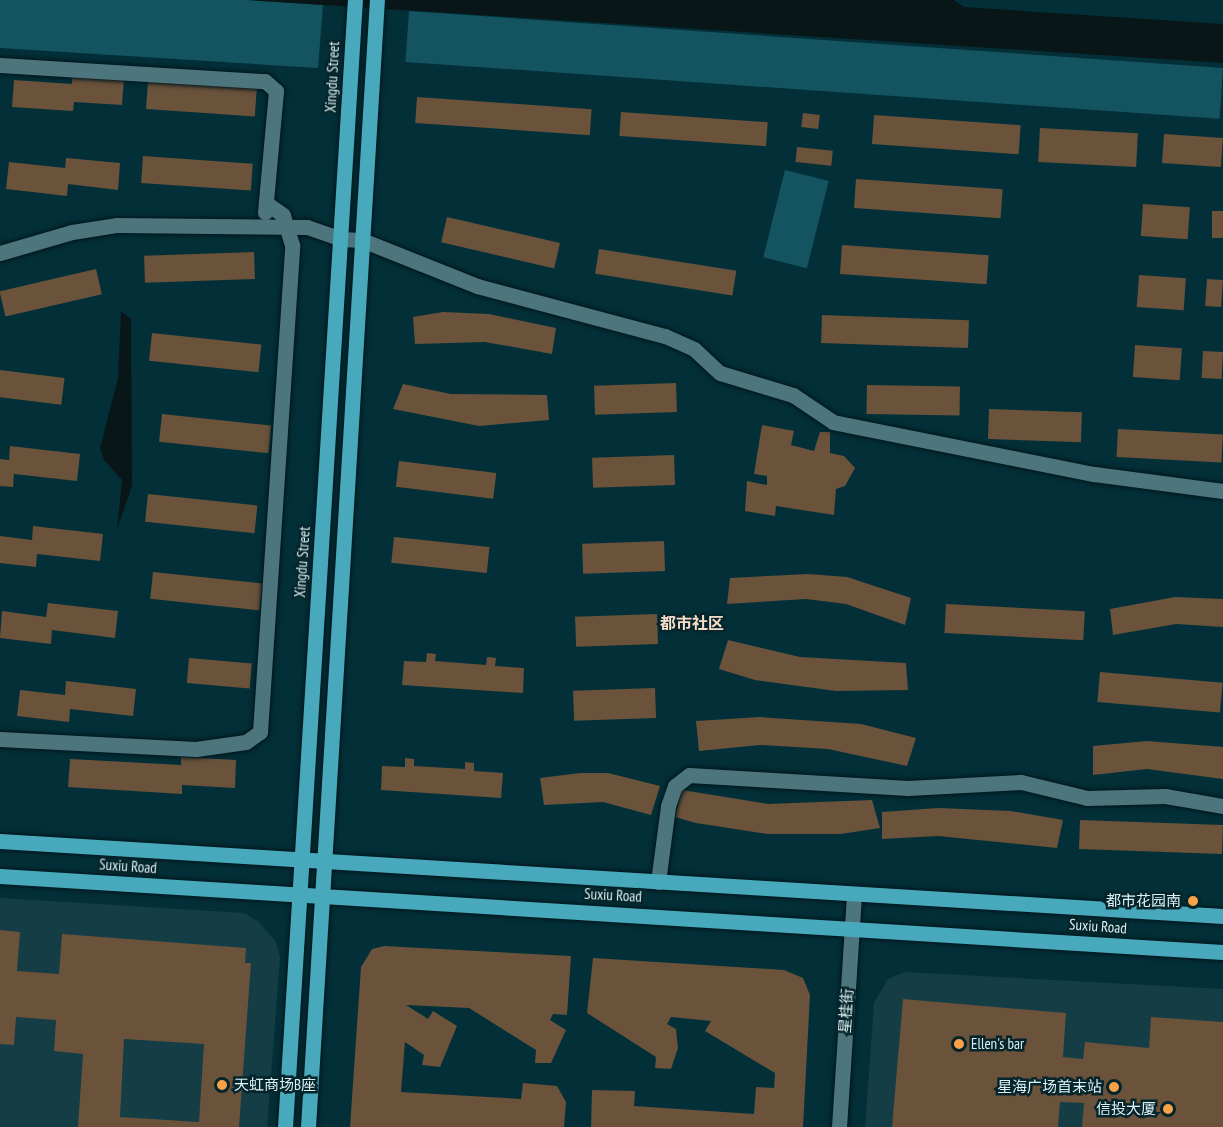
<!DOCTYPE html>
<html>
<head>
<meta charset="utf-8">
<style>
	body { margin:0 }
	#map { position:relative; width:1223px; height:1127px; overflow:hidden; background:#033038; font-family:"PT Sans Narrow","Noto Sans SC",sans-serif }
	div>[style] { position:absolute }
	.built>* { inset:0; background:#153d45 }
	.green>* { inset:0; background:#145460; transform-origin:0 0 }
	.water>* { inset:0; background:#081618 }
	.building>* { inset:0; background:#6a523b; transform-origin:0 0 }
	.roads { filter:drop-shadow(0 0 2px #00161c) drop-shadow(0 0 2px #00161c) }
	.minor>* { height:15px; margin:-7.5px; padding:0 7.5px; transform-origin:7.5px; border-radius:7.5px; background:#4d757e }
	.major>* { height:15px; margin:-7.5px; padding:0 7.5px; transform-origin:7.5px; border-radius:7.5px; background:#49a9bc }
	.dots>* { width:16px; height:16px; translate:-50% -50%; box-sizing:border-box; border:3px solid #05252b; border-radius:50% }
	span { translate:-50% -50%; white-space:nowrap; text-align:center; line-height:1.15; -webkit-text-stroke:5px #05252b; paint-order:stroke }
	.street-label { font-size:15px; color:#dbf1f5 }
	.poi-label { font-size:15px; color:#dbf1f5 }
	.right { translate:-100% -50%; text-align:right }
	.left { translate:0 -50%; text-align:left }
	.neighbourhood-label { font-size:16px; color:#f6ddc7; font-weight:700 }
</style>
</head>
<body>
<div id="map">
	<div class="built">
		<div style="clip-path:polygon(0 898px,244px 913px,259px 922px,276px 942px,280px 957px,267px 1127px,0 1127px)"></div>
		<div style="clip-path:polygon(905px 972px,1223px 989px,1223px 1127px,865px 1127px,874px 1003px,888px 979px)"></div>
	</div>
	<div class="green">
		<div style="clip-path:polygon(0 0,248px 0,323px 5px,318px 68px,0 48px)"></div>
		<div style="left:409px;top:11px;width:816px;height:51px;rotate:4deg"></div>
		<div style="left:785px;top:170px;width:45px;height:90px;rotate:14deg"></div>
	</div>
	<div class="water">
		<div style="clip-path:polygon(248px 0,954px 0,964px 7px,1223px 24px,1223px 63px)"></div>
		<div style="clip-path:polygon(121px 311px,131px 319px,132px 486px,117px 529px,122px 480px,104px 460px,100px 448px,118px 378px)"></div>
	</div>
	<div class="building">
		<div style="clip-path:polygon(72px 74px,124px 78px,122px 105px,74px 102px,73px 111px,12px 107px,14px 80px,72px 84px)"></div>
		<div style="left:148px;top:81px;width:109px;height:28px;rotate:4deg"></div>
		<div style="left:417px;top:97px;width:175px;height:26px;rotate:4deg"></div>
		<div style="left:621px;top:112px;width:147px;height:24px;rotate:4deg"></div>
		<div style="left:803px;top:113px;width:17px;height:14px;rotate:7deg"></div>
		<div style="left:874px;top:115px;width:147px;height:29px;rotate:4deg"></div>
		<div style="left:1040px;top:128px;width:98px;height:34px;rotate:3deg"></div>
		<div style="left:1164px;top:134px;width:59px;height:29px;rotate:4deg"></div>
		<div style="left:797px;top:147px;width:36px;height:15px;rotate:6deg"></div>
		<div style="left:143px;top:156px;width:110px;height:27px;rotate:4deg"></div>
		<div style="clip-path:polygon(66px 158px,120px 163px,118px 190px,68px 184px,67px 196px,6px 189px,9px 162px,65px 168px)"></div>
		<div style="left:856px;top:179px;width:147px;height:29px;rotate:4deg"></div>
		<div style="left:1143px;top:204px;width:47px;height:32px;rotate:4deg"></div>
		<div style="left:1212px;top:211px;width:11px;height:27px"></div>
		<div style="left:447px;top:217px;width:116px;height:26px;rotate:13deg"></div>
		<div style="left:842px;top:245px;width:147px;height:29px;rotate:4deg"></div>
		<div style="left:599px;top:249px;width:139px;height:25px;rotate:9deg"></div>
		<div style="left:254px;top:252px;width:27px;height:110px;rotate:88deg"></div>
		<div style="left:96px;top:269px;width:26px;height:99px;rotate:77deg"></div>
		<div style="left:1139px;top:275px;width:47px;height:32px;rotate:4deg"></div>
		<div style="left:1207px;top:279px;width:16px;height:27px;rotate:4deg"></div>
		<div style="clip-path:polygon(443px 312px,489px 314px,556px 328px,552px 354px,485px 342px,415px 344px,413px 317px)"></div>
		<div style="left:822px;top:315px;width:147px;height:28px;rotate:2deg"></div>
		<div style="left:152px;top:333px;width:110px;height:28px;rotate:6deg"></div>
		<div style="left:1135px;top:345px;width:47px;height:32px;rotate:4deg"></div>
		<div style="left:1203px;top:351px;width:20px;height:27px;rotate:3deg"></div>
		<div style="left:0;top:370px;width:65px;height:27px;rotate:7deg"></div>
		<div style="left:676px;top:383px;width:29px;height:82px;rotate:88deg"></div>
		<div style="clip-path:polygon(403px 384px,451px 394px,547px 395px,549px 420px,479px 426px,393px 409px)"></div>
		<div style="left:867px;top:385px;width:93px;height:29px;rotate:1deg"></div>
		<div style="left:989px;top:409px;width:93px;height:30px;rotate:2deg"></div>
		<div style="left:162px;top:414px;width:110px;height:28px;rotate:6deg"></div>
		<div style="clip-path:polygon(762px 425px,794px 431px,791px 445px,814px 451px,820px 432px,830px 432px,830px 453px,844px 456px,855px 468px,845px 486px,836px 489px,834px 515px,776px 506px,775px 516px,745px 511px,747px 481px,767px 485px,767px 476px,754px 474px)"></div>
		<div style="left:1118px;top:429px;width:105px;height:28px;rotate:3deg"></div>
		<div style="clip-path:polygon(10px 446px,80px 454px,77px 481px,14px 474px,13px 487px,0 486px,0 459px,9px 460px)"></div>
		<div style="left:674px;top:455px;width:30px;height:82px;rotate:88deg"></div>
		<div style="left:399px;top:461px;width:98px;height:26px;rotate:7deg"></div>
		<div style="left:148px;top:494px;width:110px;height:28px;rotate:6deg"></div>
		<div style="clip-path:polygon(33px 526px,103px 534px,100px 561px,37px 554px,36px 567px,0 563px,0 536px,32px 540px)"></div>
		<div style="left:394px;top:537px;width:96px;height:26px;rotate:6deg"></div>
		<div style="left:664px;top:541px;width:30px;height:82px;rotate:88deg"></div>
		<div style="left:153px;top:572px;width:110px;height:27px;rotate:6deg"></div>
		<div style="clip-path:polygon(808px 574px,847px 577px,911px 598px,905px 625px,846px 604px,806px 599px,727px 604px,730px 578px)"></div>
		<div style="clip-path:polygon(1175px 597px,1223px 599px,1223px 627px,1176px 624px,1113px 635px,1110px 609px)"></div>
		<div style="clip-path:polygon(48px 603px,118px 611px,115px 638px,52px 630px,51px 644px,0 638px,2px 611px,46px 617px)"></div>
		<div style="left:946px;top:604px;width:139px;height:29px;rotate:3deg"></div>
		<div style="left:657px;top:614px;width:30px;height:82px;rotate:88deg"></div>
		<div style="clip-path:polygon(728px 640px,800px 657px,906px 663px,908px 690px,836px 691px,755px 680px,719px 669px)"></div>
		<div style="clip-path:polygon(427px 653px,436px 654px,435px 661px,486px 665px,487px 657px,496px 658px,495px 666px,524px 668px,523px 693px,402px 685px,404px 661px,426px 662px)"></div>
		<div style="left:189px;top:658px;width:63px;height:25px;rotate:5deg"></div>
		<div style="left:1100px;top:672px;width:123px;height:30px;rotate:5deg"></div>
		<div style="clip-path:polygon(66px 681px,136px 689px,133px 716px,70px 709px,69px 722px,17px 716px,20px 690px,65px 695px)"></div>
		<div style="left:655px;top:688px;width:30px;height:82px;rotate:88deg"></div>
		<div style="clip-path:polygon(760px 717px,861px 724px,916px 738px,907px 766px,828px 749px,760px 745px,699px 751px,696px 721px)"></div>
		<div style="clip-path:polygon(1147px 741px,1223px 747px,1223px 779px,1147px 769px,1093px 775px,1093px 746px)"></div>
		<div style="clip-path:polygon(181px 757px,236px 760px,235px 788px,182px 785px,182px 794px,68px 787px,70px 759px,181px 765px)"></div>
		<div style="clip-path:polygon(405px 758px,414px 759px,414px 766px,465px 769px,465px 762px,474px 763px,474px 771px,503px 773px,501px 798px,381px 790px,382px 766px,405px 767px)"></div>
		<div style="clip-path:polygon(580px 773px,608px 773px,660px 786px,651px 815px,603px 802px,544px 805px,540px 778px)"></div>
		<div style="clip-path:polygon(682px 790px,768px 804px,872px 800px,880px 828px,841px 834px,768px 834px,696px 823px,675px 817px)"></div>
		<div style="clip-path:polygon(938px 808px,1011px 811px,1063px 820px,1057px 848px,938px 836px,882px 839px,882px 812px)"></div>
		<div style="left:1080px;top:820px;width:143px;height:29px;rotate:2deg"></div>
		<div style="clip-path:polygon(evenodd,0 930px,20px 932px,17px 971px,59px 974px,62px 934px,246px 948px,245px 963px,251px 963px,239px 1127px,78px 1127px,83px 1054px,54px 1051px,56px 1020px,16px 1017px,14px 1045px,0 1044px,0 930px,124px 1039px,204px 1044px,199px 1122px,120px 1117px,124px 1039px)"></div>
		<div style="clip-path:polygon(384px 946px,571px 956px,567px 1015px,553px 1014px,550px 1020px,566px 1030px,551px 1063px,535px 1063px,536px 1050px,469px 1008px,406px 1005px,428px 1019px,433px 1011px,457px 1026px,440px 1067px,422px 1065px,424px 1055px,405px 1042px,401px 1092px,521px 1099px,523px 1083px,557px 1086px,566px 1102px,564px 1127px,350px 1127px,361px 967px,372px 949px)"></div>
		<div style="clip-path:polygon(593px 958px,784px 970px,803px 978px,810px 995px,803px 1127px,591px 1127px,592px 1090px,635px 1091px,634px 1106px,754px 1114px,756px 1087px,774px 1088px,775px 1073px,705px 1031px,711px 1021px,671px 1017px,667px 1024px,676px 1029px,678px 1048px,671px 1069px,655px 1068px,656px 1057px,587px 1013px)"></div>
		<div style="clip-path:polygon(903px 999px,1066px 1013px,1063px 1057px,1083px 1059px,1085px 1042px,1149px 1048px,1151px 1017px,1223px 1022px,1223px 1127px,1082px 1127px,1084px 1103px,1060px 1102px,1058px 1127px,892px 1127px)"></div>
	</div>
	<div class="roads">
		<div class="minor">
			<div style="left:0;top:65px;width:265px;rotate:3.5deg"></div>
			<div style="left:265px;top:81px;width:15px;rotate:42deg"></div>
			<div style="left:276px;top:91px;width:122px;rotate:95.2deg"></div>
			<div style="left:0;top:253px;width:75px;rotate:-16.3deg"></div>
			<div style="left:72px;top:232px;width:46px;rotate:-8.8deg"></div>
			<div style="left:117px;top:225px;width:190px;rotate:0.6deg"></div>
			<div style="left:307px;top:227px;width:36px;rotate:19deg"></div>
			<div style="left:341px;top:239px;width:21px;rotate:3deg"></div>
			<div style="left:362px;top:240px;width:124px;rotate:21.8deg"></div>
			<div style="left:477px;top:286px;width:195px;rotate:14.9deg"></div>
			<div style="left:665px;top:336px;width:32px;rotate:24deg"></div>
			<div style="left:694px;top:349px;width:35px;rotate:43deg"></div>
			<div style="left:720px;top:373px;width:76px;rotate:16.8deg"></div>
			<div style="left:793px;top:395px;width:48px;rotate:34deg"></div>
			<div style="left:833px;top:422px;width:266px;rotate:11.3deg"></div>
			<div style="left:1094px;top:474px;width:130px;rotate:7.5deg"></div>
			<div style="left:0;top:739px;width:196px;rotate:2.9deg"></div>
			<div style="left:196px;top:749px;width:50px;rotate:-8deg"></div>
			<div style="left:246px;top:742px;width:17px;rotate:-36deg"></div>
			<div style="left:260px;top:732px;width:488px;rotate:-86.2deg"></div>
			<div style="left:292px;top:245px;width:31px;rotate:-107deg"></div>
			<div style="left:283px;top:215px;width:21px;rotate:-145deg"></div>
			<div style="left:658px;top:882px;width:77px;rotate:-82.5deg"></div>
			<div style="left:668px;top:806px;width:21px;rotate:-71deg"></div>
			<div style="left:675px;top:786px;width:18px;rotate:-38deg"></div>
			<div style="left:689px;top:775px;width:219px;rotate:3.4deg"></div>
			<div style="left:908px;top:788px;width:113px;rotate:-3deg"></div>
			<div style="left:1021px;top:782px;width:68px;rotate:13.6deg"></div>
			<div style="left:1087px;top:798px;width:78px;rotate:-1.5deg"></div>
			<div style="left:1165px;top:796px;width:59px;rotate:9.8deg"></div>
			<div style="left:839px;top:1127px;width:232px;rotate:-86.3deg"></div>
		</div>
		<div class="major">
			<div style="left:0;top:841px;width:1225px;rotate:3.51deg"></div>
			<div style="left:0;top:876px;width:1225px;rotate:3.56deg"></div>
			<div style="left:285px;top:1127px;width:1129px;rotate:-86.45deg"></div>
			<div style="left:308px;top:1127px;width:1129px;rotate:-86.5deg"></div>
		</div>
	</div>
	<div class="dots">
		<div style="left:1193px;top:901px;background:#f7a149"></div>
		<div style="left:959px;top:1044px;background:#f7a149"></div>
		<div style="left:222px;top:1085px;background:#f7a149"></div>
		<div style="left:1114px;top:1087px;background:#f7a149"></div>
		<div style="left:1168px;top:1109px;background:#f7a149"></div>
	</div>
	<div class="street-label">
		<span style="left:332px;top:77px;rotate:-87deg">Xingdu Street</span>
		<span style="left:302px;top:562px;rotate:-86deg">Xingdu Street</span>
		<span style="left:128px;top:866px;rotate:4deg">Suxiu Road</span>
		<span style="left:613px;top:895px;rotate:3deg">Suxiu Road</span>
		<span style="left:1098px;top:926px;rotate:4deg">Suxiu Road</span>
		<span style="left:846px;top:1011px;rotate:-86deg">星桂街</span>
	</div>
	<div class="poi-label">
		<span class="right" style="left:1181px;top:901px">都市花园南</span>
		<span class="left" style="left:971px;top:1044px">Ellen's bar</span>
		<span class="left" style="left:234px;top:1085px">天虹商场B座</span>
		<span class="right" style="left:1102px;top:1087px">星海广场首末站</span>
		<span class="right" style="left:1156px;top:1109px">信投大厦</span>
	</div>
	<div class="neighbourhood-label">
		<span style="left:692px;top:623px">都市社区</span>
	</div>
</div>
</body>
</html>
